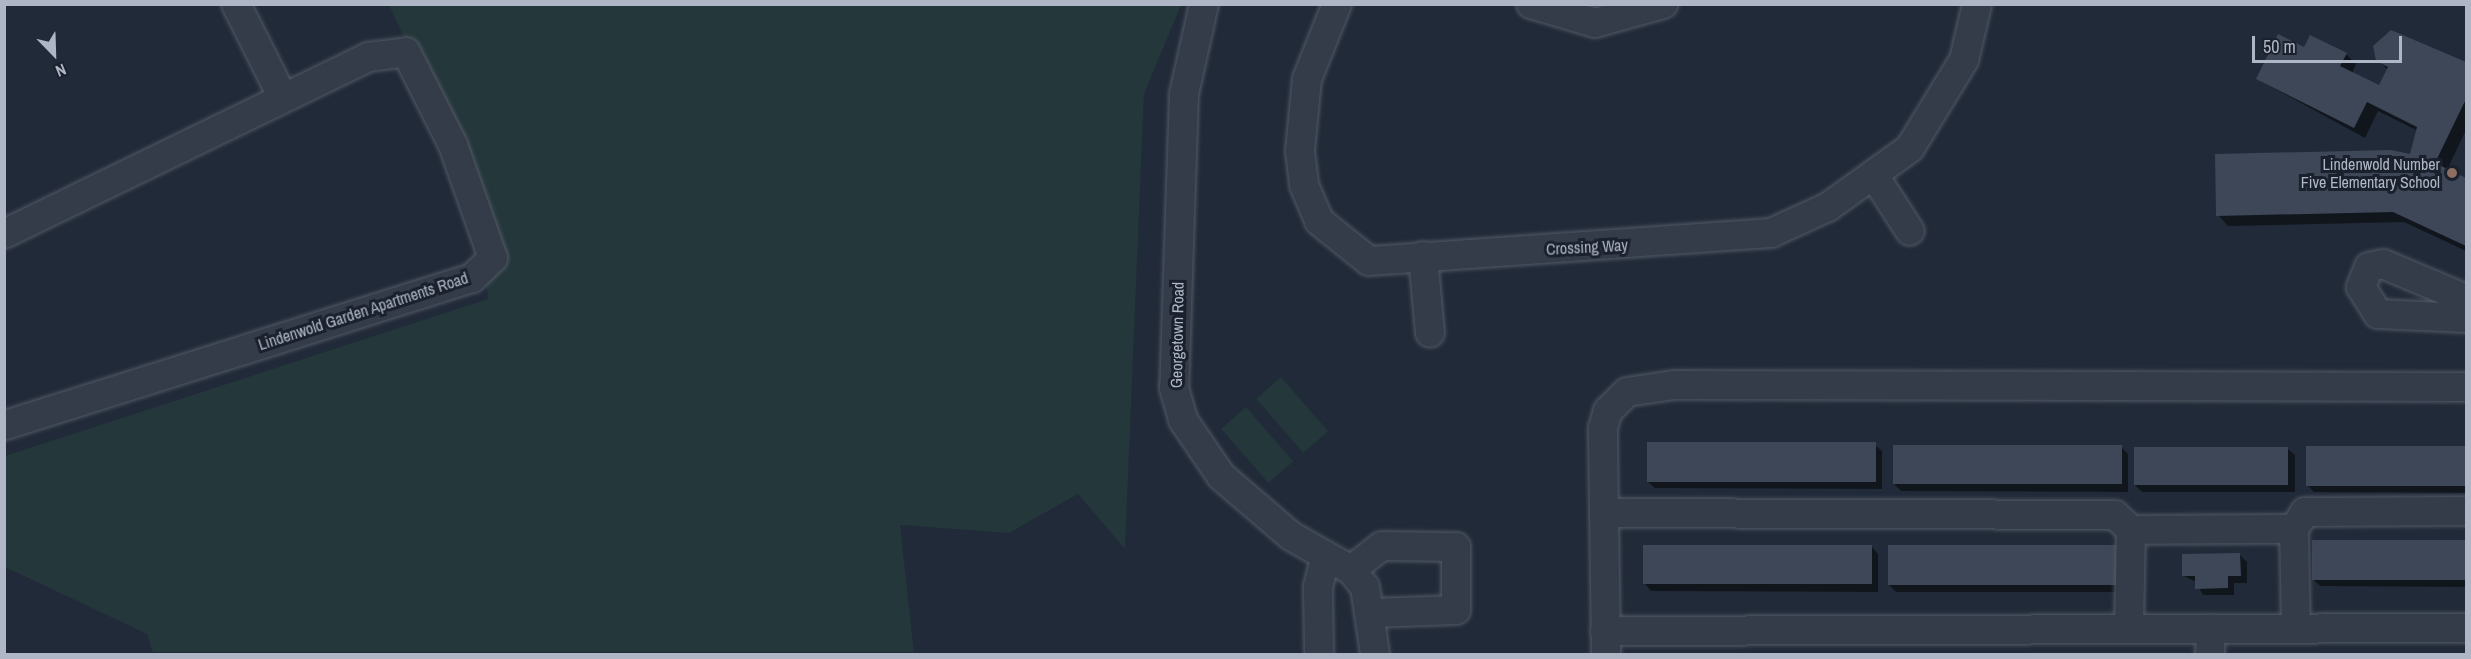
<!DOCTYPE html>
<html>
<head>
<meta charset="utf-8">
<style>
	body { margin:0 }
	#map { position:relative; width:2471px; height:659px; overflow:hidden; background:#212a38; font-family:"Archivo Narrow",sans-serif }
	div>[style] { position:absolute }
	.green>* { inset:0; background:#24373a; transform-origin:0 0 }
	.shadow>* { inset:0; background:#0007 }
	.building>* { inset:0; background:#3d4758; transform-origin:0 0 }
	.roads { filter:drop-shadow(0 0 2px #525966) drop-shadow(0 0 2px #525966) }
	.minor>* { height:28px; margin:-14px; padding:0 14px; transform-origin:14px; border-radius:14px; background:#353c49 }
	.dots>* { width:16px; height:16px; translate:-50% -50%; box-sizing:border-box; border:3px solid #1a212d; border-radius:50% }
	span { translate:-50% -50%; white-space:nowrap; text-align:center; line-height:1.15; -webkit-text-stroke:6px #1a212d; paint-order:stroke }
	.poi-label { font-size:16px; color:#afb6c5 }
	.right { translate:-100% -50%; text-align:right }
	.street-label { font-size:16px; color:#afb6c5 }
	.frame { position:absolute; inset:0; border:6px solid #afb6c5; pointer-events:none }
	.north { position:absolute; left:24px; top:24px; width:60px; height:60px; -webkit-text-stroke:4px #1a212d; paint-order:stroke; rotate:157deg; font-size:16px; font-weight:700; line-height:24px; text-align:center; color:#afb6c5 }
	.north::after { content:''; display:block; margin:auto; width:21px; height:27px; background:#afb6c5; clip-path:polygon(50% 0,100% 100%,50% 72%,0 100%) }
	.scale { position:absolute; left:2252px; top:36px; width:150px; height:27px; box-sizing:border-box; border:3px solid #afb6c5; border-top:0; padding-left:8px; font-size:18px; line-height:21px; white-space:nowrap; color:#afb6c5; -webkit-text-stroke:4px #1a212d; paint-order:stroke }
</style>
</head>
<body>
<div id="map">
	<div class="green">
		<div style="clip-path:polygon(389px 5px,1181px 5px,1144px 94px,1125px 549px,1078px 494px,1009px 533px,900px 525px,914px 652px,153px 652px,147px 634px,5px 567px,5px 456px,488px 299px,476px 194px)"></div>
		<div style="left:1281px;top:377px;width:72px;height:33px;rotate:49deg"></div>
		<div style="left:1246px;top:407px;width:72px;height:33px;rotate:49deg"></div>
	</div>
	<div class="shadow">
		<div style="clip-path:polygon(2392px 32px,2466px 64px,2466px 130px,2447px 170px,2466px 180px,2466px 251px,2404px 222px,2228px 226px,2218px 215px,2411px 156px,2418px 131px,2378px 111px,2365px 138px,2257px 79px,2304px 49px,2346px 54px,2356px 64px,2352px 73px,2380px 87px,2388px 70px,2378px 60px)"></div>
		<div style="clip-path:polygon(1875px 445px,1882px 451px,1882px 489px,1655px 488px,1648px 482px)"></div>
		<div style="clip-path:polygon(2121px 447px,2128px 454px,2128px 492px,1901px 491px,1894px 484px)"></div>
		<div style="clip-path:polygon(2307px 448px,2466px 448px,2466px 493px,2314px 492px,2307px 485px)"></div>
		<div style="clip-path:polygon(2288px 449px,2295px 455px,2295px 492px,2142px 492px,2135px 485px)"></div>
		<div style="clip-path:polygon(2313px 542px,2466px 542px,2466px 587px,2320px 586px,2313px 579px)"></div>
		<div style="clip-path:polygon(1872px 547px,1878px 554px,1878px 592px,1651px 591px,1645px 584px)"></div>
		<div style="clip-path:polygon(2116px 548px,2123px 555px,2122px 592px,1896px 592px,1889px 585px)"></div>
		<div style="clip-path:polygon(2240px 555px,2247px 562px,2247px 583px,2234px 583px,2234px 595px,2203px 595px,2196px 582px,2184px 576px)"></div>
	</div>
	<div class="building">
		<div style="clip-path:polygon(2391px 30px,2466px 62px,2466px 99px,2435px 163px,2466px 178px,2466px 246px,2393px 212px,2216px 216px,2215px 154px,2391px 150px,2410px 154px,2417px 127px,2367px 102px,2354px 128px,2256px 79px,2278px 34px,2304px 47px,2310px 35px,2347px 53px,2340px 66px,2379px 85px,2388px 67px,2376px 61px,2373px 46px)"></div>
		<div style="left:1647px;top:442px;width:229px;height:40px"></div>
		<div style="left:1893px;top:445px;width:229px;height:39px"></div>
		<div style="left:2306px;top:446px;width:160px;height:40px"></div>
		<div style="left:2134px;top:447px;width:154px;height:38px"></div>
		<div style="left:2312px;top:540px;width:154px;height:40px"></div>
		<div style="left:1643px;top:545px;width:229px;height:39px"></div>
		<div style="left:1888px;top:545px;width:228px;height:40px"></div>
		<div style="clip-path:polygon(2240px 553px,2241px 576px,2228px 576px,2228px 588px,2195px 589px,2195px 576px,2182px 576px,2182px 554px)"></div>
	</div>
	<div class="roads">
		<div class="minor">
			<div style="left:236px;top:4px;width:105px;rotate:63.4deg"></div>
			<div style="left:1204px;top:4px;width:92px;rotate:102.5deg"></div>
			<div style="left:1184px;top:94px;width:294px;rotate:91.9deg"></div>
			<div style="left:1174px;top:388px;width:33px;rotate:74deg"></div>
			<div style="left:1183px;top:420px;width:68px;rotate:55.8deg"></div>
			<div style="left:1221px;top:476px;width:92px;rotate:40.6deg"></div>
			<div style="left:1291px;top:536px;width:69px;rotate:29.5deg"></div>
			<div style="left:1351px;top:570px;width:22px;rotate:51deg"></div>
			<div style="left:1365px;top:587px;width:68px;rotate:81.5deg"></div>
			<div style="left:1337px;top:4px;width:81px;rotate:111.8deg"></div>
			<div style="left:1307px;top:79px;width:72px;rotate:95.6deg"></div>
			<div style="left:1300px;top:151px;width:34px;rotate:83deg"></div>
			<div style="left:1304px;top:185px;width:39px;rotate:67deg"></div>
			<div style="left:1319px;top:221px;width:64px;rotate:38.7deg"></div>
			<div style="left:1369px;top:261px;width:403px;rotate:-4deg"></div>
			<div style="left:1771px;top:233px;width:63px;rotate:-24.5deg"></div>
			<div style="left:1828px;top:207px;width:101px;rotate:-35.7deg"></div>
			<div style="left:1910px;top:148px;width:103px;rotate:-58.5deg"></div>
			<div style="left:1964px;top:60px;width:57px;rotate:-76.9deg"></div>
			<div style="left:1531px;top:4px;width:67px;rotate:16.5deg"></div>
			<div style="left:1595px;top:23px;width:71px;rotate:-15.6deg"></div>
			<div style="left:1875px;top:177px;width:64px;rotate:57.1deg"></div>
			<div style="left:4px;top:234px;width:405px;rotate:-25.9deg"></div>
			<div style="left:368px;top:57px;width:38px;rotate:-7deg"></div>
			<div style="left:406px;top:52px;width:104px;rotate:63.2deg"></div>
			<div style="left:453px;top:145px;width:120px;rotate:70.5deg"></div>
			<div style="left:493px;top:258px;width:29px;rotate:136deg"></div>
			<div style="left:472px;top:278px;width:491px;rotate:162.5deg"></div>
			<div style="left:1423px;top:256px;width:77px;rotate:84.8deg"></div>
			<div style="left:2466px;top:299px;width:90px;rotate:-157.1deg"></div>
			<div style="left:2383px;top:264px;width:14px;rotate:168deg"></div>
			<div style="left:2369px;top:267px;width:22px;rotate:112deg"></div>
			<div style="left:2361px;top:287px;width:32px;rotate:58deg"></div>
			<div style="left:2378px;top:314px;width:88px;rotate:2.6deg"></div>
			<div style="left:1604px;top:513px;width:511px;rotate:0.22deg"></div>
			<div style="left:2115px;top:515px;width:22px;rotate:43deg"></div>
			<div style="left:2294px;top:529px;width:20px;rotate:-57deg"></div>
			<div style="left:2305px;top:512px;width:161px;rotate:-0.4deg"></div>
			<div style="left:1351px;top:570px;width:39px;rotate:-38deg"></div>
			<div style="left:1382px;top:546px;width:74px;rotate:0.8deg"></div>
			<div style="left:1456px;top:547px;width:63px;rotate:90deg"></div>
			<div style="left:1456px;top:610px;width:84px;rotate:178deg"></div>
			<div style="left:2129px;top:629px;width:99px;rotate:-88.8deg"></div>
			<div style="left:2131px;top:530px;width:163px;rotate:-0.4deg"></div>
			<div style="left:2294px;top:529px;width:100px;rotate:88.9deg"></div>
			<div style="left:1605px;top:631px;width:861px;rotate:-0.2deg"></div>
			<div style="left:1319px;top:651px;width:64px;rotate:-90.9deg"></div>
			<div style="left:1318px;top:587px;width:32px;rotate:-76deg"></div>
			<div style="left:1606px;top:654px;width:226px;rotate:-90.8deg"></div>
			<div style="left:1603px;top:428px;width:18px;rotate:-74deg"></div>
			<div style="left:1608px;top:411px;width:27px;rotate:-45deg"></div>
			<div style="left:1627px;top:392px;width:48px;rotate:-8.5deg"></div>
			<div style="left:1674px;top:385px;width:792px;rotate:0.14deg"></div>
			<div style="left:2210px;top:654px;width:25px;rotate:-88deg"></div>
		</div>
	</div>
	<div class="dots">
		<div style="left:2452px;top:173px;background:#8d6e63"></div>
	</div>
	<div class="poi-label">
		<span class="right" style="left:2440px;top:173px">Lindenwold Number<br>Five Elementary School</span>
	</div>
	<div class="street-label">
		<span style="left:1587px;top:247px;rotate:-3deg">Crossing Way</span>
		<span style="left:363px;top:311px;rotate:-18deg">Lindenwold Garden Apartments Road</span>
		<span style="left:1177px;top:335px;rotate:-89deg">Georgetown Road</span>
	</div>
	<div class="frame"></div>
	<div class="north">N</div>
	<div class="scale">50 m</div>
</div>
</body>
</html>
